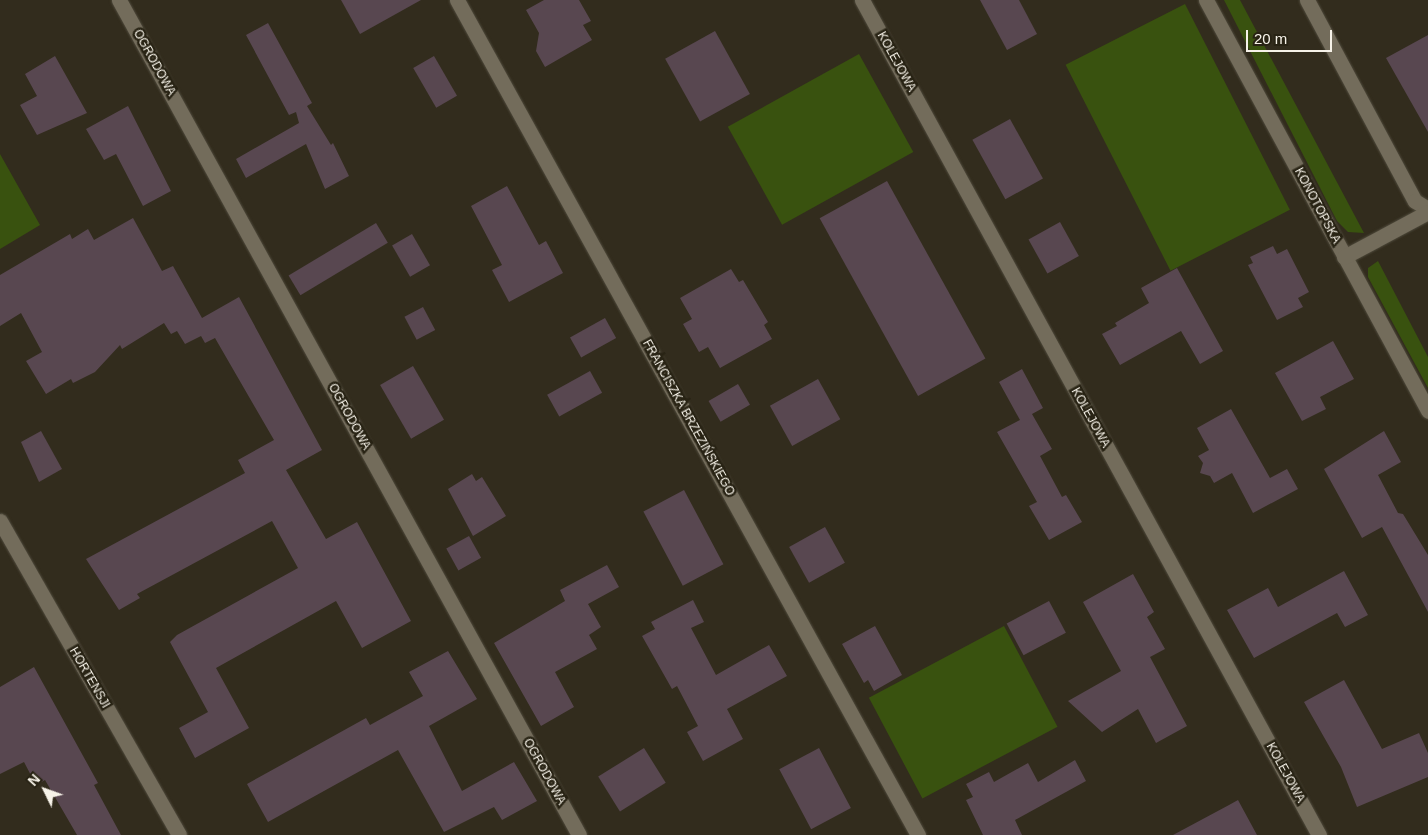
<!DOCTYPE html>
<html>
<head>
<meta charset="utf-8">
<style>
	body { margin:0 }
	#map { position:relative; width:1428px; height:835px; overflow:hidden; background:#322c1d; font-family:Helvetica,sans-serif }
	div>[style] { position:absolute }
	.green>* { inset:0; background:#39520f; transform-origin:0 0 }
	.building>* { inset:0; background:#584750; transform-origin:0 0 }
	.roads { filter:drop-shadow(0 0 1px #4f4a3c) drop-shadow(0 0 1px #4f4a3c) }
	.minor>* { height:15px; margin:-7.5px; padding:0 7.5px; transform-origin:7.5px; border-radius:7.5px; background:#736c5b }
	span { translate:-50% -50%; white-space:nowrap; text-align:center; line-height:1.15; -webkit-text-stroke:5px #282314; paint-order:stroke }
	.street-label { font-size:12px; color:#f6f2e8 }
	.north { position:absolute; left:20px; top:765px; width:50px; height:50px; -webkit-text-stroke:4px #282314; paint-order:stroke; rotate:312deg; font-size:14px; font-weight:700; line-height:20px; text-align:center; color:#f6f2e8 }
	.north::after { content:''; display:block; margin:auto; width:18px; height:22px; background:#f6f2e8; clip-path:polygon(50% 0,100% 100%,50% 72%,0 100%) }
	.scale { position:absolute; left:1246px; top:30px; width:86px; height:22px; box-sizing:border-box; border:2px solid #f6f2e8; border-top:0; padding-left:6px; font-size:15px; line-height:18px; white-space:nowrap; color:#f6f2e8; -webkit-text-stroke:4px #282314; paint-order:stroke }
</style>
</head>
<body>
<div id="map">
	<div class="green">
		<div style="clip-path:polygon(1224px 0,1240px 0,1364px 233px,1348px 232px,1337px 221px)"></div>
		<div style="left:1185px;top:4px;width:231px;height:134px;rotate:63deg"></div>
		<div style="left:859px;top:54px;width:112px;height:150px;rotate:61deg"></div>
		<div style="clip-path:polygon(0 154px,40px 225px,0 249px)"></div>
		<div style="clip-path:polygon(1378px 261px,1428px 357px,1428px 388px,1368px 277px,1368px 268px)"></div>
		<div style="left:1004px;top:626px;width:114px;height:153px;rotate:62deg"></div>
	</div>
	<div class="building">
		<div style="clip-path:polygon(341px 0,421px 0,360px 34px)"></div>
		<div style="clip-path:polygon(544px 0,579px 0,591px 21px,583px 25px,592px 40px,545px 67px,536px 51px,539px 33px,526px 10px)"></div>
		<div style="clip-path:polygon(980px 0,1019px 0,1037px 34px,1007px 50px)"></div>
		<div style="clip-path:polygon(268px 23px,312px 103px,307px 106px,331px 145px,333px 143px,349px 176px,325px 189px,306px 144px,246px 178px,236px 159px,299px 123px,296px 112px,289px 115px,246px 35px)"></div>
		<div style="left:715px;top:31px;width:72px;height:57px;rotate:61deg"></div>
		<div style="clip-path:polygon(1428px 35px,1428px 132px,1386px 58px)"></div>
		<div style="clip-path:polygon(55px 56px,87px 113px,37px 135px,20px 105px,37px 96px,25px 74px)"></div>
		<div style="left:434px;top:56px;width:46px;height:24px;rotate:60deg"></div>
		<div style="clip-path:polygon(128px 106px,171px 191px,143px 206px,116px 154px,104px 160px,86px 129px)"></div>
		<div style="left:1010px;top:119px;width:68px;height:43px;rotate:61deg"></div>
		<div style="left:887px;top:181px;width:203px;height:77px;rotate:61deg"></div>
		<div style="clip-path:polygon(507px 186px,539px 245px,546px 241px,563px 273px,509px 302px,492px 270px,502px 265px,471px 206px)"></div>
		<div style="clip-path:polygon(133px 218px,162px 271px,173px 266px,202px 318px,239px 297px,322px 450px,286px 470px,326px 539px,357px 522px,411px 621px,362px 648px,336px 601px,216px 668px,249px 728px,195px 758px,179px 728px,208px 712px,170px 642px,177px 635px,298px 568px,272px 521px,137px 594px,140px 598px,119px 610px,86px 559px,245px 473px,238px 460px,274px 440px,215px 338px,205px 343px,201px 336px,185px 344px,177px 331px,171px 334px,164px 323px,122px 349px,120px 345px,95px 372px,73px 383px,71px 379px,46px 394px,26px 361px,42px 352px,21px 313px,0 326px,0 275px,70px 234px,72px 239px,88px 229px,94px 240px)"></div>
		<div style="left:1060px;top:222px;width:39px;height:36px;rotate:61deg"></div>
		<div style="left:376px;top:223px;width:23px;height:102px;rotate:59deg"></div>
		<div style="left:412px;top:234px;width:36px;height:23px;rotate:60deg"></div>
		<div style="clip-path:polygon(1273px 246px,1277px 254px,1287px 249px,1309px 292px,1298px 298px,1303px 307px,1277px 320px,1248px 265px,1253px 263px,1250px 257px)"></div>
		<div style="clip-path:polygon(1177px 268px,1223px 351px,1200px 364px,1181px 331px,1120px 365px,1102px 334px,1117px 326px,1115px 323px,1149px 303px,1141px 288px)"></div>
		<div style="clip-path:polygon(731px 269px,739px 282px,743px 280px,768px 322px,764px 325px,772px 339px,720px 368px,708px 347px,699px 352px,683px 324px,692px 319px,680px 298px)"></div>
		<div style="left:423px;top:307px;width:26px;height:21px;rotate:62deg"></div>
		<div style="left:605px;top:318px;width:23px;height:40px;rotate:61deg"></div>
		<div style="clip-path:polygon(1333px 341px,1354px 379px,1320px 397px,1326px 409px,1302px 421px,1275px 373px)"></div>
		<div style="left:413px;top:366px;width:62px;height:38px;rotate:60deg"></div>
		<div style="clip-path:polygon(1022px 369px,1043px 408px,1032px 414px,1052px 449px,1040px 456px,1062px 497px,1066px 495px,1082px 522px,1049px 540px,1029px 506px,1037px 502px,997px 432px,1020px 420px,999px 382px)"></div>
		<div style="left:590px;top:371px;width:25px;height:49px;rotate:61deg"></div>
		<div style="left:818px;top:379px;width:46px;height:55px;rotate:61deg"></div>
		<div style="left:738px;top:384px;width:24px;height:34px;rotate:60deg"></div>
		<div style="clip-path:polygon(1231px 409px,1270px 478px,1287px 469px,1298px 489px,1253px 513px,1232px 473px,1214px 483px,1210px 476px,1200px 473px,1203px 463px,1198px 456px,1209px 450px,1197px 428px)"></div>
		<div style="clip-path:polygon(41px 431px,62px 469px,39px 482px,21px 442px)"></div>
		<div style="clip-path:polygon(1384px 431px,1401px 462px,1378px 475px,1398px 513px,1403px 514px,1428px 555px,1428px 612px,1382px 527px,1362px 538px,1324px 469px)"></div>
		<div style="clip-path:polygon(472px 474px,476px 481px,482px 477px,506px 516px,473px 536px,448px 489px)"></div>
		<div style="left:684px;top:490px;width:84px;height:46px;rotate:62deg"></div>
		<div style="left:825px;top:527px;width:41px;height:41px;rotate:61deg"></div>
		<div style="left:469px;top:536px;width:25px;height:26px;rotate:61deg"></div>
		<div style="clip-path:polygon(607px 565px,619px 587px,588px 604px,601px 627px,589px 635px,597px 649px,555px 672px,574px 707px,541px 726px,494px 643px,565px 601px,560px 590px)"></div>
		<div style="clip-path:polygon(1344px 571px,1368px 615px,1345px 627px,1337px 613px,1254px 658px,1227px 610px,1268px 588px,1278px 607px)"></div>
		<div style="clip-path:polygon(1133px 574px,1154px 612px,1147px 617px,1165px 649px,1150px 657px,1187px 726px,1156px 743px,1138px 709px,1102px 732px,1068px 701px,1121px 671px,1083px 602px)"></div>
		<div style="clip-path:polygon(693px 600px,704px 622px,691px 628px,716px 675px,769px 645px,787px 676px,727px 709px,743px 739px,703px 761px,687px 732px,698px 726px,677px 686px,672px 689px,642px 636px,655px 629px,651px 622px)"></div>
		<div style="left:1049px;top:601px;width:36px;height:48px;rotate:62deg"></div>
		<div style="clip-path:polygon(875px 626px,902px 675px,874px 691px,868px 680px,864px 683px,842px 644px)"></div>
		<div style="clip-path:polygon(448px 651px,477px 699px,429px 726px,462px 791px,514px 762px,537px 801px,502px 820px,494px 807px,444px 832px,398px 750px,268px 822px,247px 784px,366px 718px,370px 725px,423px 696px,409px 672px)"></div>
		<div style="clip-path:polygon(34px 667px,98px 783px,94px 785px,121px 835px,77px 835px,45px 780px,36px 785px,24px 762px,0 774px,0 687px)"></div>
		<div style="clip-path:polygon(1344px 680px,1382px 749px,1419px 733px,1428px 753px,1428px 777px,1357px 807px,1341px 767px,1304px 702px)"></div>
		<div style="left:644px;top:748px;width:41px;height:54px;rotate:58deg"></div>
		<div style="left:819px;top:748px;width:68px;height:45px;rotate:62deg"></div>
		<div style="clip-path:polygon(1075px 760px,1086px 781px,1015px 820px,1022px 835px,983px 835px,966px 800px,973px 797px,966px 784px,989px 772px,994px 782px,1028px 763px,1038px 782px)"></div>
		<div style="clip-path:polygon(1238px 800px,1257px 835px,1173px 835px,1229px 805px)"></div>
	</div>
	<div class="roads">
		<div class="minor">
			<div style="left:119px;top:0;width:953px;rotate:61.15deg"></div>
			<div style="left:457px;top:0;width:954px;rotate:61.1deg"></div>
			<div style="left:862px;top:0;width:952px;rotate:61.31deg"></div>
			<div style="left:1206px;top:0;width:467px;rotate:61.6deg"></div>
			<div style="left:1307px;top:0;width:228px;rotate:61.8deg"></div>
			<div style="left:1415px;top:201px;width:15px;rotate:32deg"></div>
			<div style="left:1344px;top:257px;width:95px;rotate:-28.2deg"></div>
			<div style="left:0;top:521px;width:361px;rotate:60.3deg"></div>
		</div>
	</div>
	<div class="street-label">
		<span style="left:896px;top:62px;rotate:61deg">KOLEJOWA</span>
		<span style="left:154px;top:63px;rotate:61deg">OGRODOWA</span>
		<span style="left:1317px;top:206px;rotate:62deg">KONOTOPSKA</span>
		<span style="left:349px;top:417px;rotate:61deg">OGRODOWA</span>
		<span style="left:688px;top:418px;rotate:61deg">FRANCISZKA BRZEZIŃSKIEGO</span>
		<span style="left:1090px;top:418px;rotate:61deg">KOLEJOWA</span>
		<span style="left:89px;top:678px;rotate:60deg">HORTENSJI</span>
		<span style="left:544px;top:772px;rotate:61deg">OGRODOWA</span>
		<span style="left:1285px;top:773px;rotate:61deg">KOLEJOWA</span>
	</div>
	<div class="north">N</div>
	<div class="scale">20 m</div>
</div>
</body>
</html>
